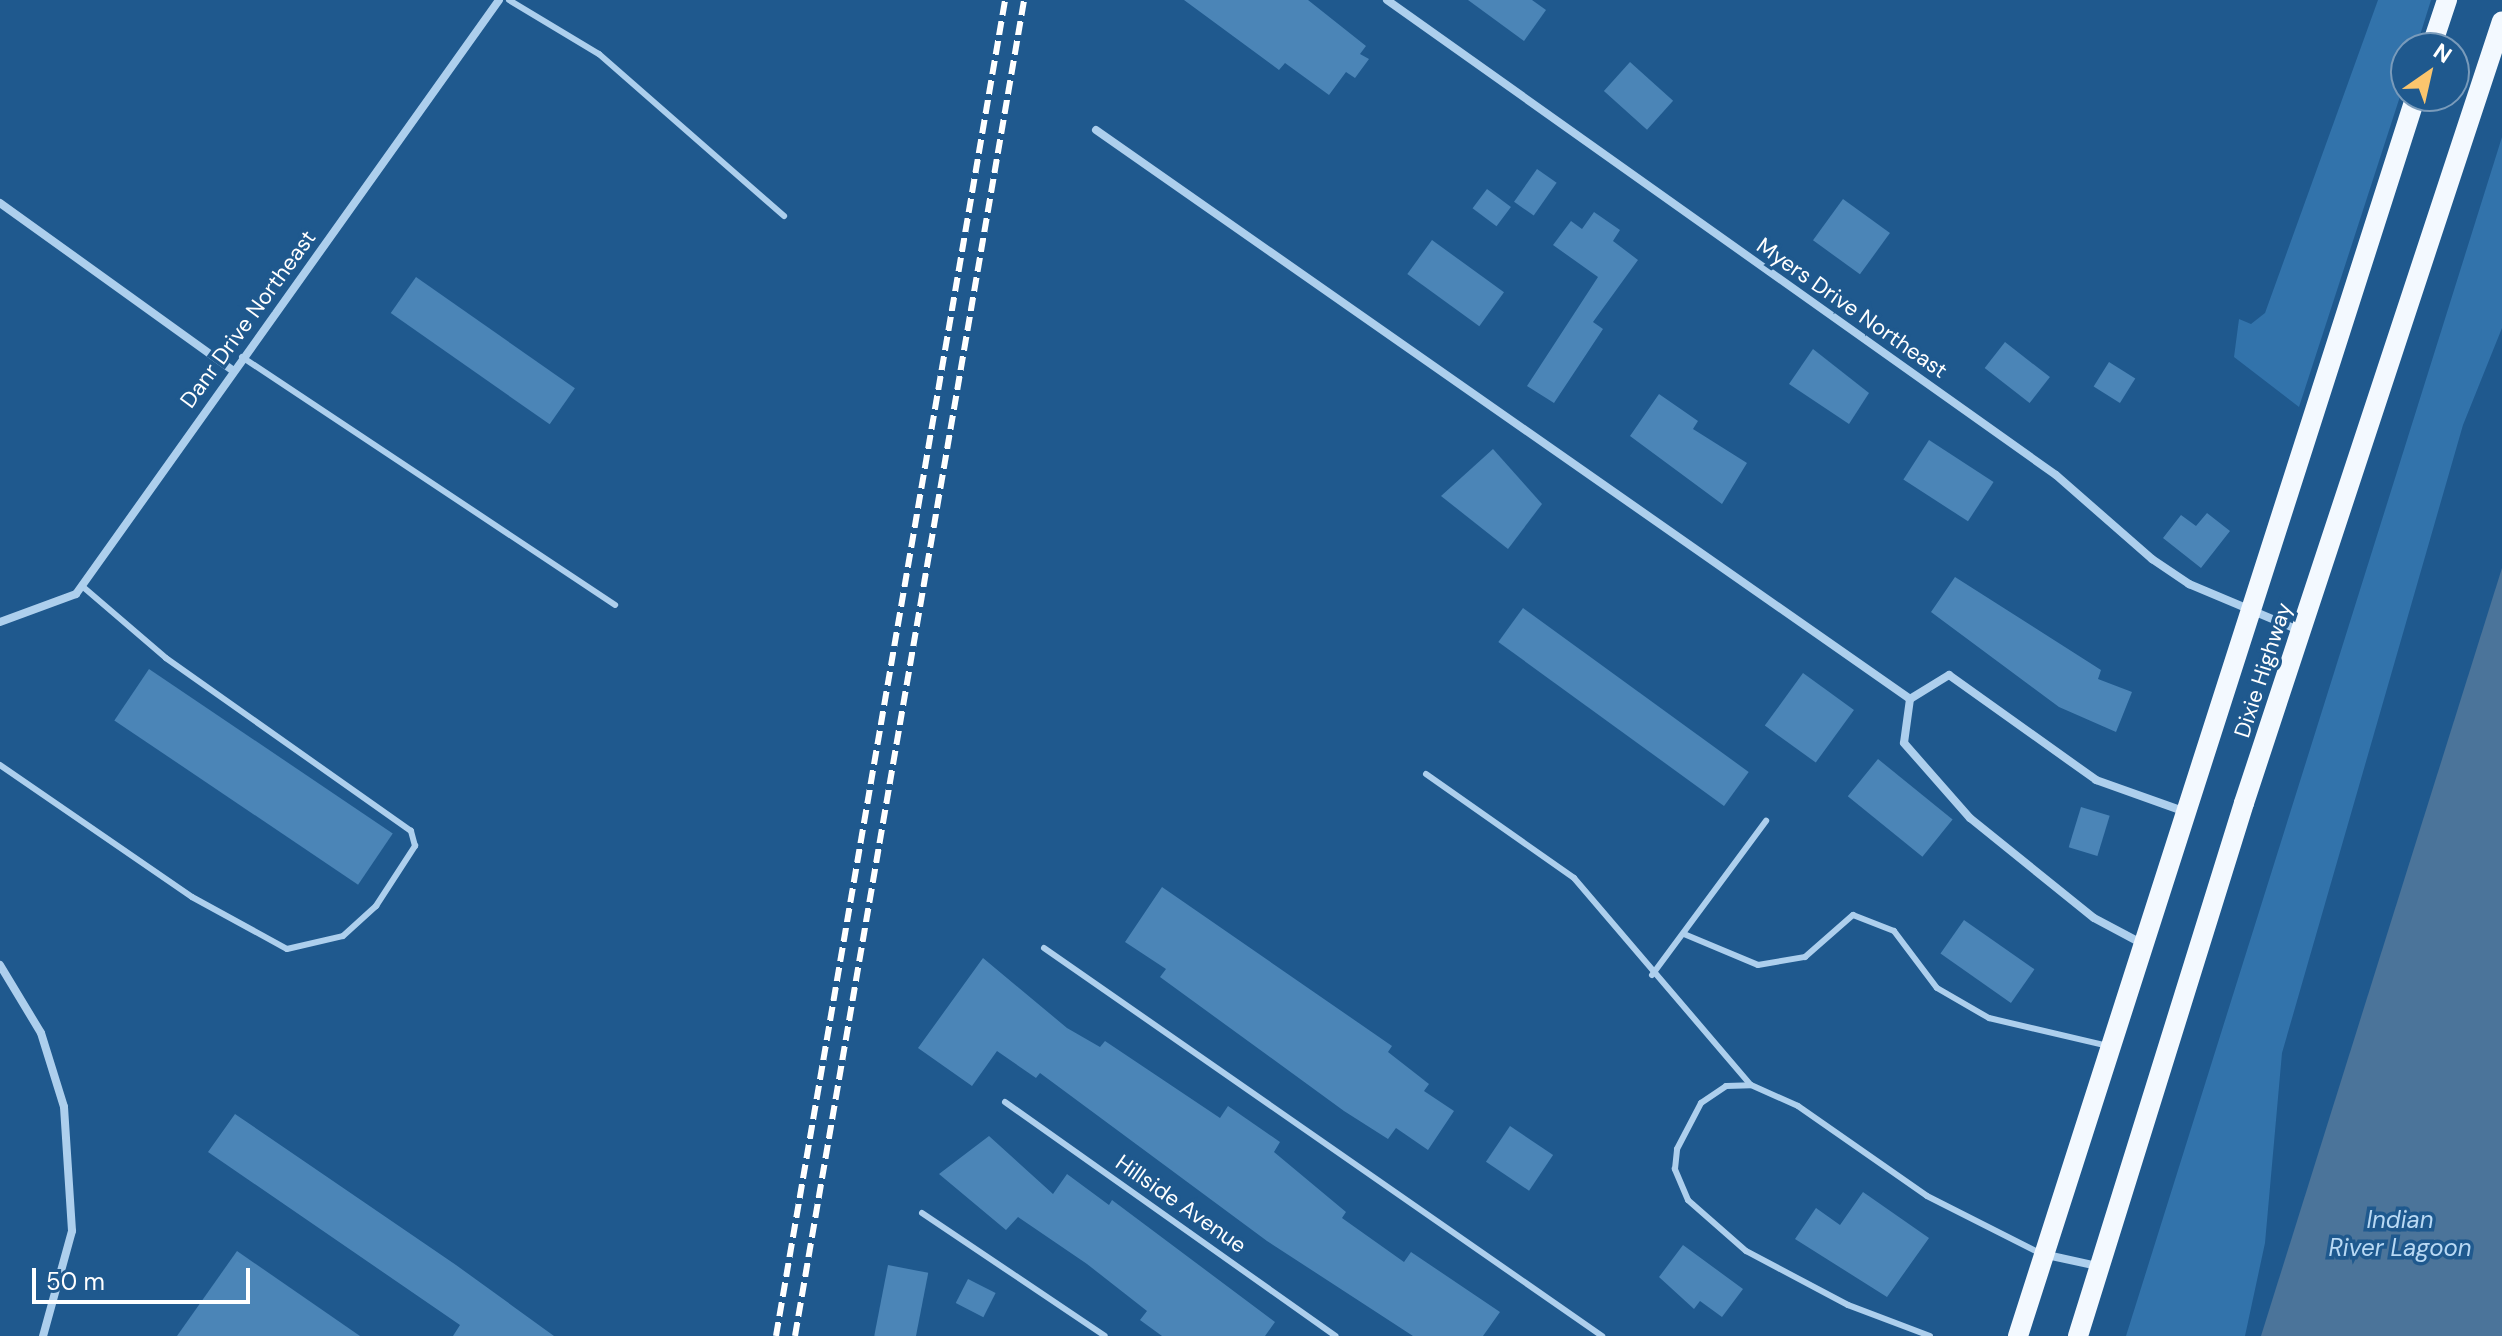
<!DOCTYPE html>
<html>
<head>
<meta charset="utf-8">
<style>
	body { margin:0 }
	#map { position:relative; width:2502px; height:1336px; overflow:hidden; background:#1f598e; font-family:"DM Sans",sans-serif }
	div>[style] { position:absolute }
	.green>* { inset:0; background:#3273ab }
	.water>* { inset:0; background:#4b749a }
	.building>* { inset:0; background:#4b85b7; transform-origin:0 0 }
	.lane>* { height:6px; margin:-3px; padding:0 3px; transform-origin:3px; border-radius:3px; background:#adcfed }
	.street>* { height:8px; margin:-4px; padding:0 4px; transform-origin:4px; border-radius:4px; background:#adcfed }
	.primary>* { height:20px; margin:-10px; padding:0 10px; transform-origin:10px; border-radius:10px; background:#f3f9ff }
	.rail>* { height:6px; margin-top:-3px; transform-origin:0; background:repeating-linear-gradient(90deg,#fff 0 14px,transparent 0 20px) }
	span { translate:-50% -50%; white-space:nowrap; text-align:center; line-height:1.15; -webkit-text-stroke:7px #1f598e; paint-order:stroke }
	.street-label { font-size:22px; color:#fff }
	.water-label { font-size:24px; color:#b9d9f4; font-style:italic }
	.north { position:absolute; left:2390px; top:32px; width:80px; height:80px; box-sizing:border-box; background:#1f598e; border:2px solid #799bbb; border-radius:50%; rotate:34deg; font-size:22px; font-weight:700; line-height:32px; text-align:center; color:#fff }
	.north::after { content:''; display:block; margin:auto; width:28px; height:36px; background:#fbc56d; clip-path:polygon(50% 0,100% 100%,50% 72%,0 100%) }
	.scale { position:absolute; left:32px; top:1268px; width:218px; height:36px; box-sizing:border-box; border:4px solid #fff; border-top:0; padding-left:10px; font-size:24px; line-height:28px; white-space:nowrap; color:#fff; -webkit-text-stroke:6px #1f598e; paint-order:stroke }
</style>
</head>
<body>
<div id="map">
	<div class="green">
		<div style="clip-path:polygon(2378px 0,2431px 0,2416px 48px,2406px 48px,2406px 78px,2299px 407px,2234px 357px,2239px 319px,2251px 324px,2265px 313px)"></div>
		<div style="clip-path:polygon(2502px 137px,2502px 328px,2463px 425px,2282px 1053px,2265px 1243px,2245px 1336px,2126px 1336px)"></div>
	</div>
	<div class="water">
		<div style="clip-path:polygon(2502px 568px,2502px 1336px,2261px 1336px,2271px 1304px)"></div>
	</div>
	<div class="building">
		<div style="clip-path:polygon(1184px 0,1308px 0,1366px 46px,1360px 54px,1369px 59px,1355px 78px,1346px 72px,1329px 95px,1285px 63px,1279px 70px)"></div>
		<div style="clip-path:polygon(1468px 0,1532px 0,1546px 10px,1524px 41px)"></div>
		<div style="left:1630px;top:62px;width:58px;height:39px;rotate:42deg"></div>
		<div style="left:1537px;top:169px;width:24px;height:40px;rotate:35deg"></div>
		<div style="left:1487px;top:189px;width:30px;height:24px;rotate:37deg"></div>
		<div style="left:1843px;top:199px;width:58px;height:51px;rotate:36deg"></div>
		<div style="clip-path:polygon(1594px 212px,1620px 230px,1613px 241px,1638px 260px,1593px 322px,1603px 329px,1554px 403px,1527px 386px,1598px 277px,1553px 245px,1571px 221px,1582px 229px)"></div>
		<div style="left:1432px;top:240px;width:89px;height:42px;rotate:36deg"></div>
		<div style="left:416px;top:277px;width:194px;height:44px;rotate:35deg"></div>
		<div style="left:2005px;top:342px;width:57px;height:33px;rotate:38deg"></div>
		<div style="clip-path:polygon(1813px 349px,1869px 393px,1849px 424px,1789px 384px)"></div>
		<div style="left:2109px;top:362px;width:31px;height:29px;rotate:32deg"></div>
		<div style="clip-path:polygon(1659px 394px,1698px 421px,1693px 429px,1747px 463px,1722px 504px,1630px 436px)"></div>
		<div style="left:1929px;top:440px;width:77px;height:47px;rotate:33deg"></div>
		<div style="clip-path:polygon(1493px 449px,1542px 504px,1508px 549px,1441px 496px)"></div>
		<div style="clip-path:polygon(2207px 513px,2230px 531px,2201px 568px,2163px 538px,2181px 515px,2196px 526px)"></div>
		<div style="clip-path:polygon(1955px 577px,2101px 670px,2098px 679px,2132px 692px,2116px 732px,2059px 707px,1931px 612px)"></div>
		<div style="left:1523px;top:608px;width:279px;height:42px;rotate:36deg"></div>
		<div style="left:149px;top:669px;width:294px;height:62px;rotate:34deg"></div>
		<div style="left:1803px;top:673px;width:63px;height:65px;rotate:36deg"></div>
		<div style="left:1878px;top:759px;width:96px;height:48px;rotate:39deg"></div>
		<div style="left:2081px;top:807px;width:30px;height:42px;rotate:17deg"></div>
		<div style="clip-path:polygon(1162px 887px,1392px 1046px,1388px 1052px,1429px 1084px,1424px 1091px,1454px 1111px,1428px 1150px,1396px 1128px,1388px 1139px,1344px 1111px,1160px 977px,1166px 969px,1125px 942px)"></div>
		<div style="left:1964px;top:920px;width:86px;height:41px;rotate:35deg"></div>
		<div style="clip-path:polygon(983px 958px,1067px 1028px,1100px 1047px,1105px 1041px,1220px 1118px,1228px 1106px,1280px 1142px,1274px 1152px,1346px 1212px,1342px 1218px,1404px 1262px,1411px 1252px,1500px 1312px,1483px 1336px,1413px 1336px,1267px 1241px,1040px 1073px,1036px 1078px,997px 1051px,972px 1086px,918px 1048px)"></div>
		<div style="clip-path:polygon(235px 1114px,456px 1265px,554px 1336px,453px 1336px,460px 1325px,208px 1152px)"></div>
		<div style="left:1510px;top:1126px;width:52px;height:43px;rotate:34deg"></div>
		<div style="clip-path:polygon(989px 1136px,1053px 1194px,1067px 1174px,1109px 1205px,1112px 1200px,1275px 1322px,1265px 1336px,1162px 1336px,1140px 1320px,1147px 1311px,1087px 1264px,1018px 1217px,1006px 1230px,939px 1174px)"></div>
		<div style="clip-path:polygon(1863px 1192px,1929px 1238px,1887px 1297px,1795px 1239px,1816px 1208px,1840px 1225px)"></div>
		<div style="clip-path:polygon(1683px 1245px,1743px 1289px,1722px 1317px,1700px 1301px,1694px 1309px,1659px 1277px)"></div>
		<div style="clip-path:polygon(237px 1251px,360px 1336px,177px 1336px)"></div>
		<div style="left:888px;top:1265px;width:41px;height:72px;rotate:11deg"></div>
		<div style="left:968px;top:1279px;width:31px;height:27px;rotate:27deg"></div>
	</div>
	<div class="lane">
		<div style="left:509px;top:0;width:105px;rotate:31deg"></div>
		<div style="left:599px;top:54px;width:246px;rotate:41.2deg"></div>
		<div style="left:242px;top:357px;width:448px;rotate:33.6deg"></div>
		<div style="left:0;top:765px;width:233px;rotate:34.5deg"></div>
		<div style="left:192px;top:897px;width:108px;rotate:28.7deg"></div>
		<div style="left:287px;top:949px;width:57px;rotate:-13.1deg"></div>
		<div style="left:343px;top:936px;width:45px;rotate:-42.3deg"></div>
		<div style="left:376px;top:906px;width:72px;rotate:-57deg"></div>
		<div style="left:415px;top:846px;width:16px;rotate:-105deg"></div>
		<div style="left:411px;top:831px;width:300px;rotate:-144.8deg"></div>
		<div style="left:166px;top:658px;width:111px;rotate:-139.4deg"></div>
		<div style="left:1426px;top:774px;width:181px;rotate:35.1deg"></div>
		<div style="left:1574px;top:878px;width:272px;rotate:49.5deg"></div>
		<div style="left:1684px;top:934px;width:80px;rotate:22.7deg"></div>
		<div style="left:1758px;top:965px;width:48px;rotate:-9.7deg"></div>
		<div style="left:1805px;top:957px;width:64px;rotate:-41.2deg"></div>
		<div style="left:1853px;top:915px;width:44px;rotate:21.3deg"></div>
		<div style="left:1894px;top:931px;width:71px;rotate:53deg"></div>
		<div style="left:1937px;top:988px;width:60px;rotate:30deg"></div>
		<div style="left:1989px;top:1018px;width:122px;rotate:13.2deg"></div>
		<div style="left:1044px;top:948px;width:680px;rotate:34.81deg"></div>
		<div style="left:1652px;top:975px;width:192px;rotate:-53.5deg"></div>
		<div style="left:1005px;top:1102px;width:405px;rotate:35.3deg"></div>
		<div style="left:922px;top:1213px;width:220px;rotate:33.9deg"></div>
		<div style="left:1930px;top:1336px;width:88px;rotate:-159.3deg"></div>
		<div style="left:1848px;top:1305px;width:115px;rotate:-152.1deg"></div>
		<div style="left:1746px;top:1251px;width:77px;rotate:-138.7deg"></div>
		<div style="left:1688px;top:1200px;width:34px;rotate:-113deg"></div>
		<div style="left:1675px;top:1169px;width:20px;rotate:-84deg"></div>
		<div style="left:1677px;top:1149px;width:52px;rotate:-62.4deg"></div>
		<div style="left:1701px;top:1103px;width:30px;rotate:-34deg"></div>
		<div style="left:1726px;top:1086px;width:25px;rotate:-2deg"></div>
		<div style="left:1751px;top:1085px;width:51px;rotate:24.1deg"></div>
		<div style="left:1798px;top:1106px;width:157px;rotate:34.9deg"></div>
		<div style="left:1927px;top:1196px;width:129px;rotate:26.8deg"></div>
	</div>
	<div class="street">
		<div style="left:1387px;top:0;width:820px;rotate:35.38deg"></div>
		<div style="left:2056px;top:475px;width:128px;rotate:41.2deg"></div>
		<div style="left:2152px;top:559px;width:45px;rotate:34deg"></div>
		<div style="left:2189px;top:584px;width:121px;rotate:22.8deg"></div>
		<div style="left:1096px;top:130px;width:993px;rotate:34.95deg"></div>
		<div style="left:1910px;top:699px;width:46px;rotate:-31.6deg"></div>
		<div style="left:1949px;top:675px;width:181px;rotate:35.5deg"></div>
		<div style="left:2096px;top:780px;width:92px;rotate:19.6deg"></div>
		<div style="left:0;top:203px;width:286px;rotate:35.7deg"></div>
		<div style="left:0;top:622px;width:81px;rotate:-20.2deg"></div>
		<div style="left:76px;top:594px;width:729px;rotate:-54.54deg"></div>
		<div style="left:1910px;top:699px;width:44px;rotate:97.8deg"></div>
		<div style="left:1904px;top:743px;width:100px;rotate:48.7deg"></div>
		<div style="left:1970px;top:818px;width:159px;rotate:38.9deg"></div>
		<div style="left:2094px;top:918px;width:53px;rotate:28deg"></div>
		<div style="left:0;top:965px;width:79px;rotate:58.9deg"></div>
		<div style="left:41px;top:1033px;width:77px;rotate:72.7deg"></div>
		<div style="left:64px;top:1107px;width:124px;rotate:86.3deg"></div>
		<div style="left:72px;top:1231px;width:109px;rotate:105.4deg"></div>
		<div style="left:2047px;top:1255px;width:51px;rotate:12.4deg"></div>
	</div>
	<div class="primary">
		<div style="left:2431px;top:48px;width:51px;rotate:-71.6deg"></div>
		<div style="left:2018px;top:1336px;width:1302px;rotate:-72.21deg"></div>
		<div style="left:2078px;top:1336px;width:558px;rotate:-72.7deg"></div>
		<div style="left:2244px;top:803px;width:823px;rotate:-71.74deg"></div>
	</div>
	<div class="rail">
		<div style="left:776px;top:1336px;width:1355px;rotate:-80.27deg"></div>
		<div style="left:795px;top:1336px;width:1355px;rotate:-80.27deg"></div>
	</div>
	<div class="street-label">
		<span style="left:1852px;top:308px;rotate:35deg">Myers Drive Northeast</span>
		<span style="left:248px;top:319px;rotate:-54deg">Danr Drive Northeast</span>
		<span style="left:2263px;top:670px;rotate:-72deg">Dixie Highway</span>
		<span style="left:1181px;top:1204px;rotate:35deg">Hillside Avenue</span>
	</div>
	<div class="water-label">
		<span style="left:2400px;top:1234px">Indian<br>River Lagoon</span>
	</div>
	<div class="north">N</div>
	<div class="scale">50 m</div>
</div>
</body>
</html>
